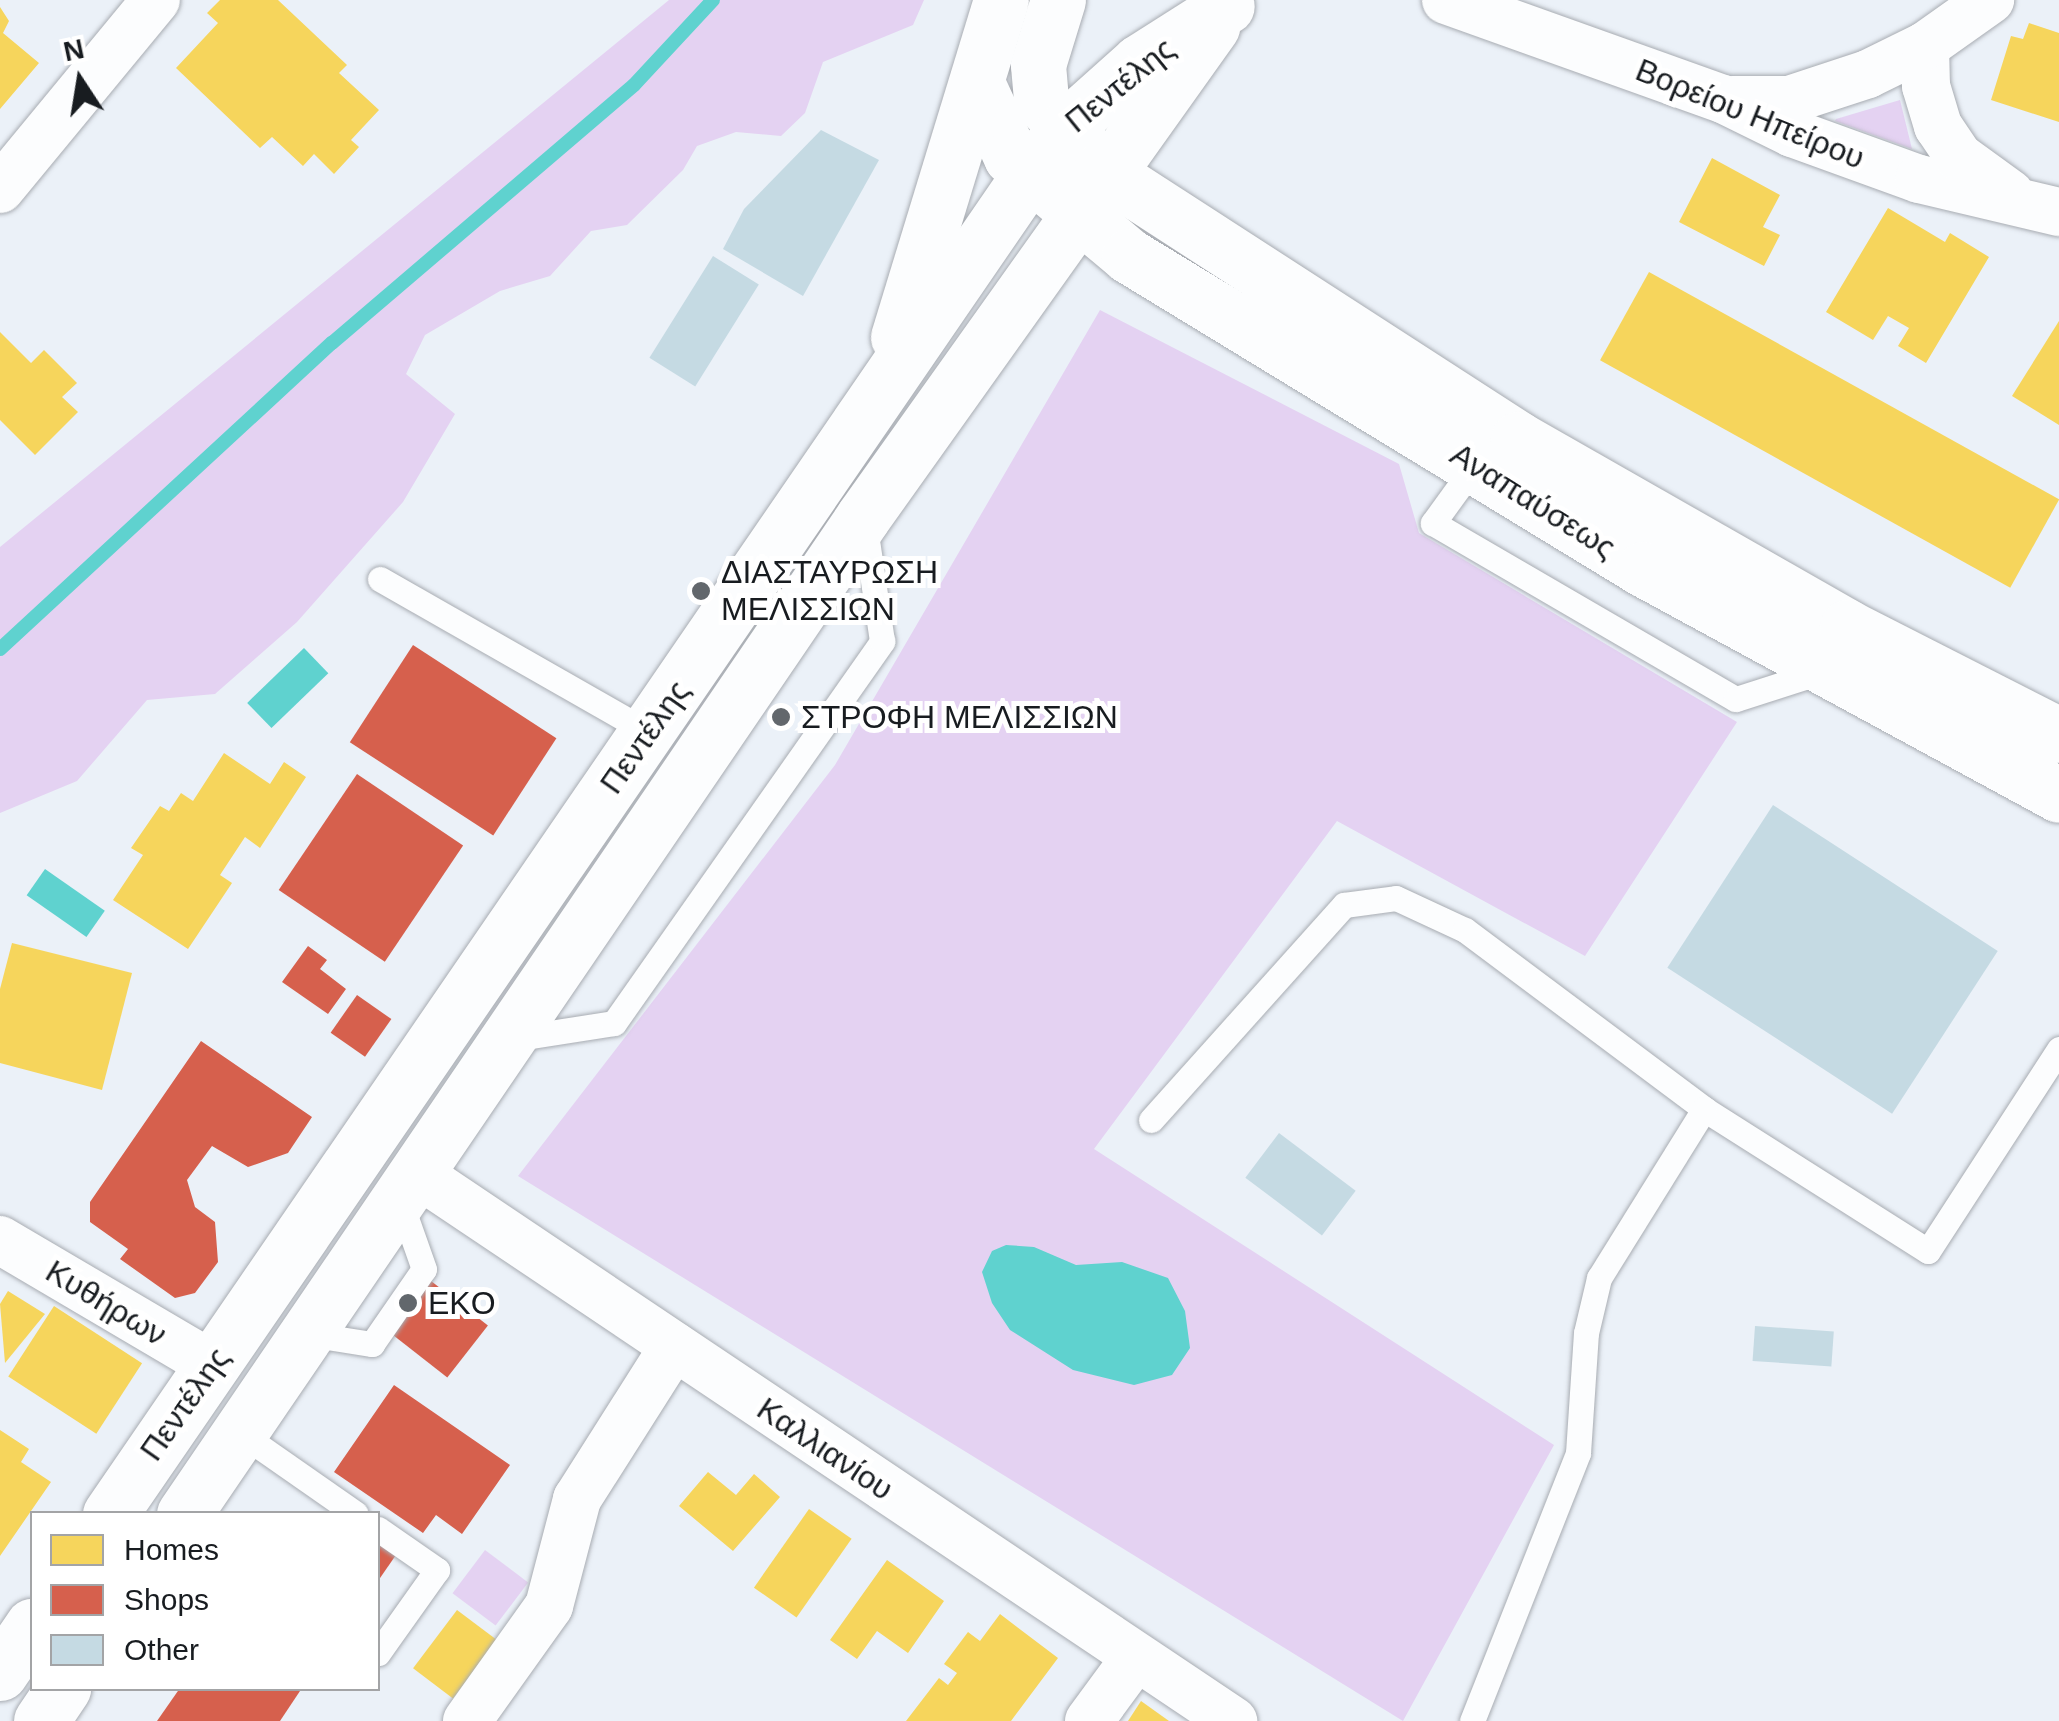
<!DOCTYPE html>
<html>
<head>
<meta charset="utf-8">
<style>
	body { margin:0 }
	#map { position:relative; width:2059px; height:1721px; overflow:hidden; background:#ebf1f8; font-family:Arial,sans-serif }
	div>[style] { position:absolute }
	.green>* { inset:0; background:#e4d2f2; transform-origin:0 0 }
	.water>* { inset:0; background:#5fd2cf; transform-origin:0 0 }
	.homes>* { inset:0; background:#f6d55c; transform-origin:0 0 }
	.shops>* { inset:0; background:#d6604d; transform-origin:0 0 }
	.stream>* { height:14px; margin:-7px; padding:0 7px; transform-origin:7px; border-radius:7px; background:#5fd2cf }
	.building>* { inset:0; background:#c5dae3; transform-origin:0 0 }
	.roads { filter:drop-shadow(0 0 2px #a8acb2) drop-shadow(0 0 2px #a8acb2) }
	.lane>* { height:25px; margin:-12.5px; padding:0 12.5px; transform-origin:12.5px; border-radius:12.5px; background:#fcfdfe }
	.street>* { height:48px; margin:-24px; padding:0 24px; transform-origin:24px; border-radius:24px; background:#fcfdfe }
	.secondary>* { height:55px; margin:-27.5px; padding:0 27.5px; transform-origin:27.5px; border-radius:27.5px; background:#fcfdfe }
	.dots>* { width:28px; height:28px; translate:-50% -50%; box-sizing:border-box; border:5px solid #fff; border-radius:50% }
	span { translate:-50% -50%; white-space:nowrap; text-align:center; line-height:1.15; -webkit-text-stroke:10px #fff; paint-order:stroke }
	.street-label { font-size:32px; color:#181c20 }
	.poi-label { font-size:32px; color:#181c20 }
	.left { translate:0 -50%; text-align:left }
	.legend { position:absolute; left:30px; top:1511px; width:350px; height:180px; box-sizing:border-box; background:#fff; border:2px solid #a3a4a6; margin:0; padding:12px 18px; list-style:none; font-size:30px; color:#181c20 }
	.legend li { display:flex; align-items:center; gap:20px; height:50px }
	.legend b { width:50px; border:2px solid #a3a4a6 }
	.north { position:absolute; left:30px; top:30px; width:100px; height:100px; -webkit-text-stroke:8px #fff; paint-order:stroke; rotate:348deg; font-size:28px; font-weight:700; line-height:40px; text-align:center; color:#181c20 }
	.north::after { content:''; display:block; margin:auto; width:35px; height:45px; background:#181c20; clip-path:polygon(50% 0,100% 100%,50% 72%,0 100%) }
</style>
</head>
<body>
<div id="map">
	<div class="green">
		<div style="clip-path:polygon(669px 0,924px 0,913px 25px,823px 62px,805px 113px,781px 136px,736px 132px,697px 146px,683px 170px,627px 225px,591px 231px,550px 276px,500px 291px,425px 335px,406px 374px,455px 414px,403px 502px,297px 622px,215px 694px,147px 700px,77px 781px,0 813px,0 547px)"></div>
		<div style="clip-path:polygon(1900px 100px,1912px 149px,1835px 121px,1836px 119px)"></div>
		<div style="clip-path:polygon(1100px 310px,1399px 464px,1419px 533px,1737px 722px,1585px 956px,1337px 821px,1094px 1149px,1554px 1445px,1403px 1721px,518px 1176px,835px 765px)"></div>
		<div style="left:485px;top:1550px;width:54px;height:54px;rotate:37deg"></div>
	</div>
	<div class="water">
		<div style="left:304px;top:648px;width:35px;height:79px;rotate:46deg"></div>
		<div style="left:45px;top:869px;width:73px;height:32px;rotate:35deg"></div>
		<div style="clip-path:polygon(1006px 1245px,1034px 1247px,1076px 1265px,1122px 1262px,1168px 1278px,1185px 1311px,1190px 1348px,1172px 1375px,1134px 1385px,1073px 1370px,1010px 1330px,992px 1303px,982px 1272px,992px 1251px)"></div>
	</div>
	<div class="homes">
		<div style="clip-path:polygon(220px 0,278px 0,347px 65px,339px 73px,379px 110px,351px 140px,359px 147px,334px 174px,314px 154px,303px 166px,272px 137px,260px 148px,176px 68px,218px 23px,207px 13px)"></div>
		<div style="clip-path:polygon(0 7px,9px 21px,3px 33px,39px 63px,0 109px)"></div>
		<div style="clip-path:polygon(2029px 23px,2059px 33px,2059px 122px,1991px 100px,2011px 36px,2023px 39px)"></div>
		<div style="clip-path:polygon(1712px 158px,1780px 195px,1763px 227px,1780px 235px,1764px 266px,1679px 222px)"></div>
		<div style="clip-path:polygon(1888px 208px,1945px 242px,1950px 233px,1989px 257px,1926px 363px,1898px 346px,1909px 328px,1888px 316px,1873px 340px,1826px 312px)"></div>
		<div style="left:1649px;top:272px;width:469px;height:101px;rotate:29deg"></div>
		<div style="clip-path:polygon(2059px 321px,2059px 425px,2012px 396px)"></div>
		<div style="clip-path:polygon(0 332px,31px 363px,44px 350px,77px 383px,62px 397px,78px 412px,35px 455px,0 420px)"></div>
		<div style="clip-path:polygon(224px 753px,270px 784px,284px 762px,306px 777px,260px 848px,245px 837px,220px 875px,232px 883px,188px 949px,113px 900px,143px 855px,131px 848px,160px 806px,169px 811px,181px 793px,193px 801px)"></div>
		<div style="clip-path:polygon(12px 943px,132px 973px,102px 1090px,0 1063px,0 989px)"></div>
		<div style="clip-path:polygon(8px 1291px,45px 1314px,5px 1363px,0 1304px)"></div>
		<div style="left:54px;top:1306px;width:105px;height:84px;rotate:33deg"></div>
		<div style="clip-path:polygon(0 1430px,29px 1449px,21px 1462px,51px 1482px,0 1556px)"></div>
		<div style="clip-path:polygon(708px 1472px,736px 1495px,754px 1474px,780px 1497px,733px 1551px,679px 1506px)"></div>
		<div style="left:809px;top:1509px;width:52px;height:96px;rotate:35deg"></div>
		<div style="clip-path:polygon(887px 1560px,944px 1601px,908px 1653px,877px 1631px,857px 1659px,830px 1640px)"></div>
		<div style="left:457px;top:1610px;width:50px;height:73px;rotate:37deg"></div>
		<div style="clip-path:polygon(1000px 1614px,1058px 1658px,1011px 1721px,906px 1721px,939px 1678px,948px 1685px,957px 1673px,944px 1664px,968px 1632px,980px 1641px)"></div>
		<div style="clip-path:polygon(1141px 1701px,1169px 1721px,1128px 1721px)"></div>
	</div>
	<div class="shops">
		<div style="left:413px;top:645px;width:171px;height:116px;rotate:33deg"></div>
		<div style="left:357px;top:774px;width:128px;height:140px;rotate:34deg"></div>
		<div style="clip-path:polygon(308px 946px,327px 960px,320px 969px,346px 989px,328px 1014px,282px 982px)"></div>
		<div style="left:357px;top:995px;width:42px;height:46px;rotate:35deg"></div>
		<div style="clip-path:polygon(201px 1041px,312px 1117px,288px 1153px,248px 1167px,212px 1146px,187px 1180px,195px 1207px,215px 1222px,218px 1262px,195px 1293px,175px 1298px,120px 1259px,128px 1249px,90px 1222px,90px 1202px)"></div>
		<div style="left:417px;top:1270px;width:90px;height:66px;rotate:38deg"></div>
		<div style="clip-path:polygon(394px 1385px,510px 1465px,462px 1534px,436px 1515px,423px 1533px,334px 1472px)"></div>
		<div style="clip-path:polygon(378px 1538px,398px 1552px,378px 1581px)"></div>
		<div style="clip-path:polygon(180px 1688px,302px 1688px,280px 1721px,157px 1721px)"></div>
	</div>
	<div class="stream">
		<div style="left:0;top:649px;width:452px;rotate:-42.7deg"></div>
		<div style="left:332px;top:343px;width:397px;rotate:-40.5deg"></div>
		<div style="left:634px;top:85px;width:116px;rotate:-47.1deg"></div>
	</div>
	<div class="building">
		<div style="clip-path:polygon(821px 130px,879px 160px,803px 296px,723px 249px,744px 209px)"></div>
		<div style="left:713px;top:256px;width:54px;height:120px;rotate:32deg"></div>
		<div style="left:1773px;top:805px;width:268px;height:194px;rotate:33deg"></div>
		<div style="left:1279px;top:1133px;width:96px;height:56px;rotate:37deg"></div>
		<div style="left:1755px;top:1326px;width:79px;height:35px;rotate:4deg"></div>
	</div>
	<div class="roads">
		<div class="lane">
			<div style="left:1475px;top:465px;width:72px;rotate:125.9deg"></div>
			<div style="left:1433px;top:523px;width:350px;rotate:30.2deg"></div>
			<div style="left:1736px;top:699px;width:91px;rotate:-17.8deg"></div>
			<div style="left:380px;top:579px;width:309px;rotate:29.7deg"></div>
			<div style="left:512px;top:1039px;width:103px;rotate:-8.9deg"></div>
			<div style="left:614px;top:1023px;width:467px;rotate:-54.9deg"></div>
			<div style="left:882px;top:641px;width:115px;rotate:-98.5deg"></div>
			<div style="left:1151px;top:1120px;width:289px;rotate:-48.1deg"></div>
			<div style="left:1344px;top:905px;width:52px;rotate:-7.7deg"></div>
			<div style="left:1396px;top:898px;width:76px;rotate:24.9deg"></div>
			<div style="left:1465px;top:930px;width:299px;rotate:36.8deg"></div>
			<div style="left:1704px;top:1109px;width:265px;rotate:32.4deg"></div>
			<div style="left:1928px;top:1251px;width:241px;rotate:-57deg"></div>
			<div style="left:308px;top:1334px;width:65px;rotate:8.9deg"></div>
			<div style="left:372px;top:1344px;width:91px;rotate:-55.3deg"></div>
			<div style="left:424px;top:1269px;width:72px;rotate:-109.4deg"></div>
			<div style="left:240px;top:1433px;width:141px;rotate:34.9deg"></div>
			<div style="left:378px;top:1529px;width:72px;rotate:34.8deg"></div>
			<div style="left:437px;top:1570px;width:102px;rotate:125.4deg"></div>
			<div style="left:1472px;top:1721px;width:288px;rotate:-68.4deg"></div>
			<div style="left:1578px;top:1453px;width:120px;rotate:-86.2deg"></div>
			<div style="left:1586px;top:1333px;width:57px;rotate:-76.7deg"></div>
			<div style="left:1599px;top:1278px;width:199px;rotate:-58.1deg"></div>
		</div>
		<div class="street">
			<div style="left:1446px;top:0;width:294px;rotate:19.7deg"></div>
			<div style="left:1723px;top:99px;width:77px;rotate:26.2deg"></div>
			<div style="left:1792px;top:133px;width:135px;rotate:19.9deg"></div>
			<div style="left:1919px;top:179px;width:144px;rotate:13.3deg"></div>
			<div style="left:1925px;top:46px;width:40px;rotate:88.6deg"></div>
			<div style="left:1926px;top:86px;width:42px;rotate:73.3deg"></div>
			<div style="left:1938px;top:126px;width:37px;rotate:56deg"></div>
			<div style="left:1959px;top:157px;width:63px;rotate:36deg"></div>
			<div style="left:1732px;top:100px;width:57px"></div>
			<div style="left:1789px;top:100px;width:83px;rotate:-18.2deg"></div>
			<div style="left:1868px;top:74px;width:64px;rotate:-26.2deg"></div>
			<div style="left:1925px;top:46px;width:80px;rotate:-35.3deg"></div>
			<div style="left:0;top:189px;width:245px;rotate:-50.5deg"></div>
			<div style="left:418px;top:1174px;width:982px;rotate:33.87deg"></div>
			<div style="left:0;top:1240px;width:246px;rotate:30.5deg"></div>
			<div style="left:467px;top:1721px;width:141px;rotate:-54.5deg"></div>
			<div style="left:549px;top:1606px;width:111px;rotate:-75.3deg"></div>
			<div style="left:577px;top:1499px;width:181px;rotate:-57.6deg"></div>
			<div style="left:1089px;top:1721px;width:79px;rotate:-53.7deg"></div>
		</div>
		<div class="secondary">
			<div style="left:1058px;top:0;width:68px;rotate:107.1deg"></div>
			<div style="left:1038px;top:65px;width:36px;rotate:85deg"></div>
			<div style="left:1041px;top:101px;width:98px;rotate:47.5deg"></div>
			<div style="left:1107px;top:173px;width:490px;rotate:32.9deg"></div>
			<div style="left:1518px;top:439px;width:379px;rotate:29.7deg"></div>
			<div style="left:1847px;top:627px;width:238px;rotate:27deg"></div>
			<div style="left:977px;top:83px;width:81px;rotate:65.3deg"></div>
			<div style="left:1011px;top:157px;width:154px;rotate:40deg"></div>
			<div style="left:1129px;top:256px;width:602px;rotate:31.34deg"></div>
			<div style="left:1643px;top:569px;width:473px;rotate:28.5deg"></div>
			<div style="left:898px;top:337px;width:352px;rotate:-73deg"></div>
			<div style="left:110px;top:1514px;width:1624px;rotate:-55.54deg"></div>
			<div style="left:1029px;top:175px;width:56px;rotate:-52.9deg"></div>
			<div style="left:1063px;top:130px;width:102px;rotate:-41.8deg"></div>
			<div style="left:1139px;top:62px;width:104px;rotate:-32.5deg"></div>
			<div style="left:184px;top:1514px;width:1206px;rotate:-55.74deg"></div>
			<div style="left:863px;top:517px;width:602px;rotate:-54.54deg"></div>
			<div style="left:0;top:1673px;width:57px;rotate:-55.8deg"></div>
			<div style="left:41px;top:1721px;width:40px;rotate:-56deg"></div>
		</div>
	</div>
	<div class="dots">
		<div style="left:701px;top:591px;background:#62676c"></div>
		<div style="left:781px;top:717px;background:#62676c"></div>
		<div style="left:408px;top:1303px;background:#62676c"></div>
	</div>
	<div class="street-label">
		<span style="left:1120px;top:85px;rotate:-39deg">Πεντέλης</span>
		<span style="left:1750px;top:114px;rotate:22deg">Βορείου Ηπείρου</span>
		<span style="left:1533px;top:501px;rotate:32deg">Αναπαύσεως</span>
		<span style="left:645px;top:737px;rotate:-55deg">Πεντέλης</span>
		<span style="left:106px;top:1303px;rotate:31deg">Κυθήρων</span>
		<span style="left:185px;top:1404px;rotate:-55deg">Πεντέλης</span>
		<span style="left:825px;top:1449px;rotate:34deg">Καλλιανίου</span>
	</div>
	<div class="poi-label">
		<span class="left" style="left:721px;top:591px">ΔΙΑΣΤΑΥΡΩΣΗ<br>ΜΕΛΙΣΣΙΩΝ</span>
		<span class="left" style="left:801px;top:717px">ΣΤΡΟΦΗ ΜΕΛΙΣΣΙΩΝ</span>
		<span class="left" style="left:428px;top:1303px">EKO</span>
	</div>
	<ul class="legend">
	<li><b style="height:28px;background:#f6d55c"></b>Homes</li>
	<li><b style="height:28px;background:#d6604d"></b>Shops</li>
	<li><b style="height:28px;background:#c5dae3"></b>Other</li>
	</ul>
	<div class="north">N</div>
</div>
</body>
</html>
